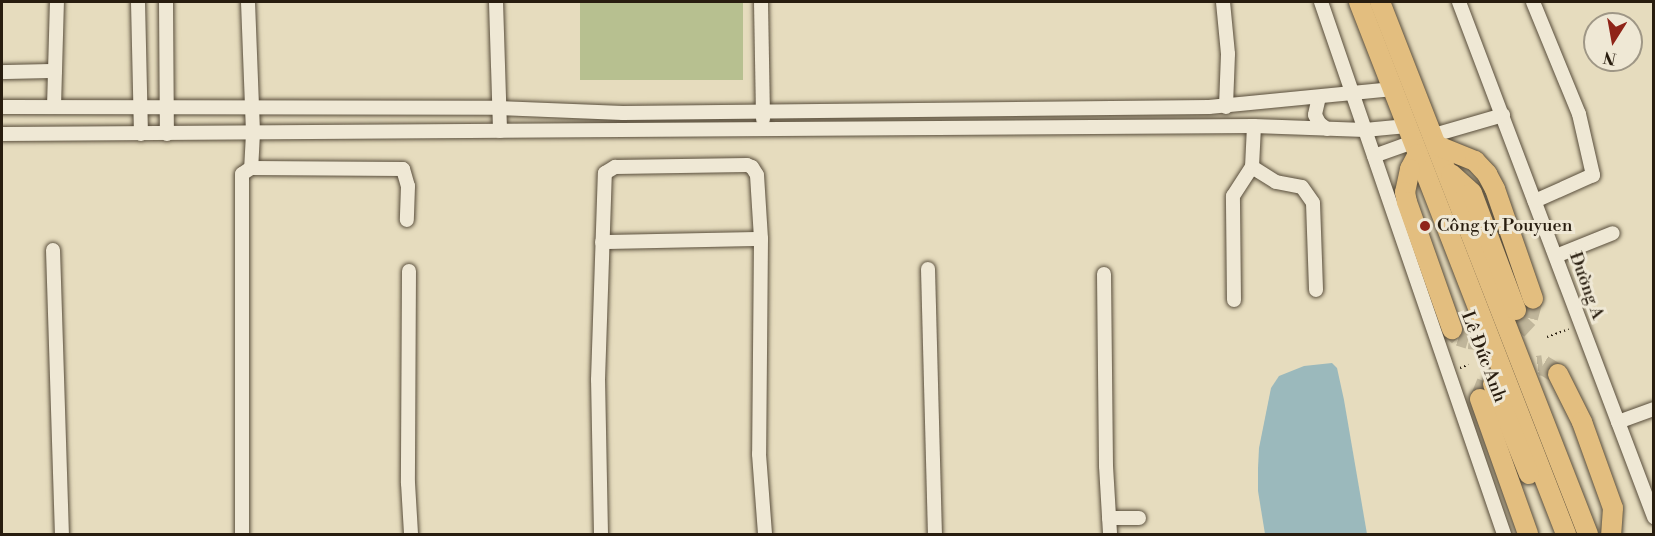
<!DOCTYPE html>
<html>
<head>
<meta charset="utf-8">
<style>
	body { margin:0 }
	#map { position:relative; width:1655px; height:536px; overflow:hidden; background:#e6dcbe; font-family:"Libre Bodoni",serif }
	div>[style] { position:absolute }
	.green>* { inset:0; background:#b7c090; transform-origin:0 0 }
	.water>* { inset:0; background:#9bb9bc }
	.highway-tunnel>* { height:20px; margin-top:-10px; transform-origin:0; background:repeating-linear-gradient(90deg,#c0b69b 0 20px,transparent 0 30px) }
	.path>* { height:2px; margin-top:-1px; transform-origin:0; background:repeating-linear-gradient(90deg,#281d0f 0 1.5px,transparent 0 4.5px) }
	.roads { filter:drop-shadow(0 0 2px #584d3b) drop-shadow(0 0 2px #584d3b) }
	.minor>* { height:14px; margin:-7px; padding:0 7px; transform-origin:7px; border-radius:7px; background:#efe8d5 }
	.highway>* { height:20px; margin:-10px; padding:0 10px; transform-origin:10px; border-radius:10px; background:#e3be7f }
	.dots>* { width:16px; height:16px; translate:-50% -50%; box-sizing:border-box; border:3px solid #efe8d5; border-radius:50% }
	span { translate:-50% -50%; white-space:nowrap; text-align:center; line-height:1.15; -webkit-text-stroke:6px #efe8d5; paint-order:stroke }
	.poi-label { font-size:18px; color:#281d0f }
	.left { translate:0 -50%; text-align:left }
	.street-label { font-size:18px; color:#281d0f }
	.frame { position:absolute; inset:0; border:3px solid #281d0f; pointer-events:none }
	.north { position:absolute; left:1583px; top:12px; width:60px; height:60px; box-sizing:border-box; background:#efe8d5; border:2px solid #9f9786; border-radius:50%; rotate:191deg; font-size:16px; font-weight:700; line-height:24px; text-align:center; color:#281d0f }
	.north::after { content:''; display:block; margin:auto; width:21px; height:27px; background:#8f2418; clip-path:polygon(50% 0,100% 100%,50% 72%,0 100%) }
</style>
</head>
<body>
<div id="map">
	<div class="green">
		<div style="left:580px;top:2px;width:163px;height:78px"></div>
	</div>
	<div class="water">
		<div style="clip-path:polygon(1332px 363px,1337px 368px,1344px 400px,1367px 534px,1265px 534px,1258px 491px,1258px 468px,1259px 448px,1271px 388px,1279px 376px,1304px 366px)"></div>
	</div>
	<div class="highway-tunnel">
		<div style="left:1452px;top:329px;width:10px;rotate:45deg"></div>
		<div style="left:1459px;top:336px;width:10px;rotate:17deg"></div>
		<div style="left:1469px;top:339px;width:17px;rotate:7deg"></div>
		<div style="left:1486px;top:341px;width:16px;rotate:-11deg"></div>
		<div style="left:1502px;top:338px;width:17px;rotate:-28deg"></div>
		<div style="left:1517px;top:330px;width:16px;rotate:-47deg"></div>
		<div style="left:1528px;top:318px;width:20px;rotate:-75deg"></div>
		<div style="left:1480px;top:399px;width:18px;rotate:-68deg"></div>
		<div style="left:1487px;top:382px;width:24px;rotate:-30deg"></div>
		<div style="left:1508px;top:370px;width:35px;rotate:-8deg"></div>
		<div style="left:1543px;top:365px;width:17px;rotate:31deg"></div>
	</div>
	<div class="path">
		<div style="left:1547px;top:337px;width:23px;rotate:-20deg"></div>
		<div style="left:1460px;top:368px;width:9px;rotate:-21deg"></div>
	</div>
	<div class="roads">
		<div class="minor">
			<div style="left:138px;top:2px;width:132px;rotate:88.7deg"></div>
			<div style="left:166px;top:2px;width:132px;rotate:89.6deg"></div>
			<div style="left:248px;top:2px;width:131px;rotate:87.8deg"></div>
			<div style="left:253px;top:133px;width:35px;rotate:93deg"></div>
			<div style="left:251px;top:168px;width:152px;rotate:0.4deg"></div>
			<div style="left:403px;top:169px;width:18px;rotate:74deg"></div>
			<div style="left:408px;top:186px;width:34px;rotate:92deg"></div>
			<div style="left:496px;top:2px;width:129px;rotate:88.2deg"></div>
			<div style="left:761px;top:2px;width:117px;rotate:89deg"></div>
			<div style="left:1223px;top:2px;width:52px;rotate:84.5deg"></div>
			<div style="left:1228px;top:54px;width:53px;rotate:92.2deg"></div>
			<div style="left:1321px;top:2px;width:563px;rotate:71.02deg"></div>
			<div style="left:1459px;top:2px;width:551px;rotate:69.26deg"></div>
			<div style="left:1533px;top:2px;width:121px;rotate:67.7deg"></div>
			<div style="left:1579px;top:114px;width:63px;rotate:77.1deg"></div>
			<div style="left:1593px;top:175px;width:64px;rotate:155.9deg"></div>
			<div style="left:2px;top:72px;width:53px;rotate:-1.1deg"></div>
			<div style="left:1319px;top:97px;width:18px;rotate:103deg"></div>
			<div style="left:1315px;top:115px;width:9px;rotate:63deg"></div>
			<div style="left:1319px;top:123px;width:10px;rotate:37deg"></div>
			<div style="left:2px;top:107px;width:495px;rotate:0.1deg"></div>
			<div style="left:497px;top:108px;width:126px;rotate:2.3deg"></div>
			<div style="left:623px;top:113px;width:586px;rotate:-0.59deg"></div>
			<div style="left:1209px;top:107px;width:185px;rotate:-5.6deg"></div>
			<div style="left:54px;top:107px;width:105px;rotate:-88.4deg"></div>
			<div style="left:2px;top:134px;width:1252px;rotate:-0.37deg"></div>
			<div style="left:1254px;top:126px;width:111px;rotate:2.1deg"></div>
			<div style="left:1365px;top:130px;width:42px;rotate:-5.4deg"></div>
			<div style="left:1434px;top:135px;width:72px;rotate:-16.2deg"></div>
			<div style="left:1374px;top:156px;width:41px;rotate:-19.7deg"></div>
			<div style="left:1252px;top:167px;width:28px;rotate:32deg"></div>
			<div style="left:1276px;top:182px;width:26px;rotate:11deg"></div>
			<div style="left:1302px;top:187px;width:19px;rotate:55deg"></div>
			<div style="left:1313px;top:203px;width:87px;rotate:88deg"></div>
			<div style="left:602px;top:242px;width:159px;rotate:-1.1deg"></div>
			<div style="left:53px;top:250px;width:284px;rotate:88.2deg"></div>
			<div style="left:1556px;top:256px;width:61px;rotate:-22deg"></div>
			<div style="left:928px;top:269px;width:265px;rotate:88.5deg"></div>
			<div style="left:409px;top:271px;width:212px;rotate:90.3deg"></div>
			<div style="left:408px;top:483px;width:51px;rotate:86.6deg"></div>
			<div style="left:1104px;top:274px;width:192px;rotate:89.4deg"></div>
			<div style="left:1106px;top:466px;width:68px;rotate:86.6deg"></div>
			<div style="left:1234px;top:300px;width:104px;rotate:-90.6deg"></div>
			<div style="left:1233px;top:196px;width:35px;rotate:-57deg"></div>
			<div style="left:1252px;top:167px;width:41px;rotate:-87.2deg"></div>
			<div style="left:1618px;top:422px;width:38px;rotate:-20deg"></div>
			<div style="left:1109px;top:518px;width:30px"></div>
			<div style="left:242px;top:534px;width:360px;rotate:-90deg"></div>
			<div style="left:242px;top:174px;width:11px;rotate:-34deg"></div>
			<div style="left:601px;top:534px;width:154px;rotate:-91.1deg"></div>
			<div style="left:598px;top:380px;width:207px;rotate:-88.1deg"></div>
			<div style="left:605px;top:173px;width:12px;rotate:-31deg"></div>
			<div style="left:615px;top:167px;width:132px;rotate:-0.9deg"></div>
			<div style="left:747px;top:165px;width:5px;rotate:22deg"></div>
			<div style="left:752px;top:167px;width:9px;rotate:58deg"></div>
			<div style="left:757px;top:175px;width:64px;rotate:86.4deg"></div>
			<div style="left:761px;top:239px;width:215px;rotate:90.5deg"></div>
			<div style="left:759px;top:454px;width:80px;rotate:85.7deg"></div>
		</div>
		<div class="highway">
			<div style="left:1359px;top:2px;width:571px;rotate:68.74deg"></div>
			<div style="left:1380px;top:2px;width:571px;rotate:68.65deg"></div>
			<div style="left:1438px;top:146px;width:40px;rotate:22deg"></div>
			<div style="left:1475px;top:161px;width:18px;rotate:47deg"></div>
			<div style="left:1487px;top:174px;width:17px;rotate:62deg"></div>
			<div style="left:1495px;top:189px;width:116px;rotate:70.9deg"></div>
			<div style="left:1418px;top:154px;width:17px;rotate:118deg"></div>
			<div style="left:1410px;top:169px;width:24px;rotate:102deg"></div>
			<div style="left:1405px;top:192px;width:10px;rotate:79deg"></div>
			<div style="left:1407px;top:202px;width:135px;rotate:70.5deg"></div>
			<div style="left:1451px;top:174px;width:28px;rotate:42deg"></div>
			<div style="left:1472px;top:193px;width:125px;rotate:69.4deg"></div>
			<div style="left:1558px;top:374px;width:54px;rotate:63.4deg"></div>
			<div style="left:1582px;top:422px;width:91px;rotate:70.2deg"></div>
			<div style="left:1613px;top:508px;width:26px;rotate:94deg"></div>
			<div style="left:1493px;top:384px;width:97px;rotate:68.2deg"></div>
			<div style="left:1480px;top:399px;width:143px;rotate:70.4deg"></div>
		</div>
	</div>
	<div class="dots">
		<div style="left:1425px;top:226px;background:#8f2418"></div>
	</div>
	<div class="poi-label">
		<span class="left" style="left:1437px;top:226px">Công ty Pouyuen</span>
	</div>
	<div class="street-label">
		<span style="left:1586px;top:286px;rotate:70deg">Đường A</span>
		<span style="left:1483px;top:357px;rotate:69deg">Lê Đức Anh</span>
	</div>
	<div class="frame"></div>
	<div class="north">N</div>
</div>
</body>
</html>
